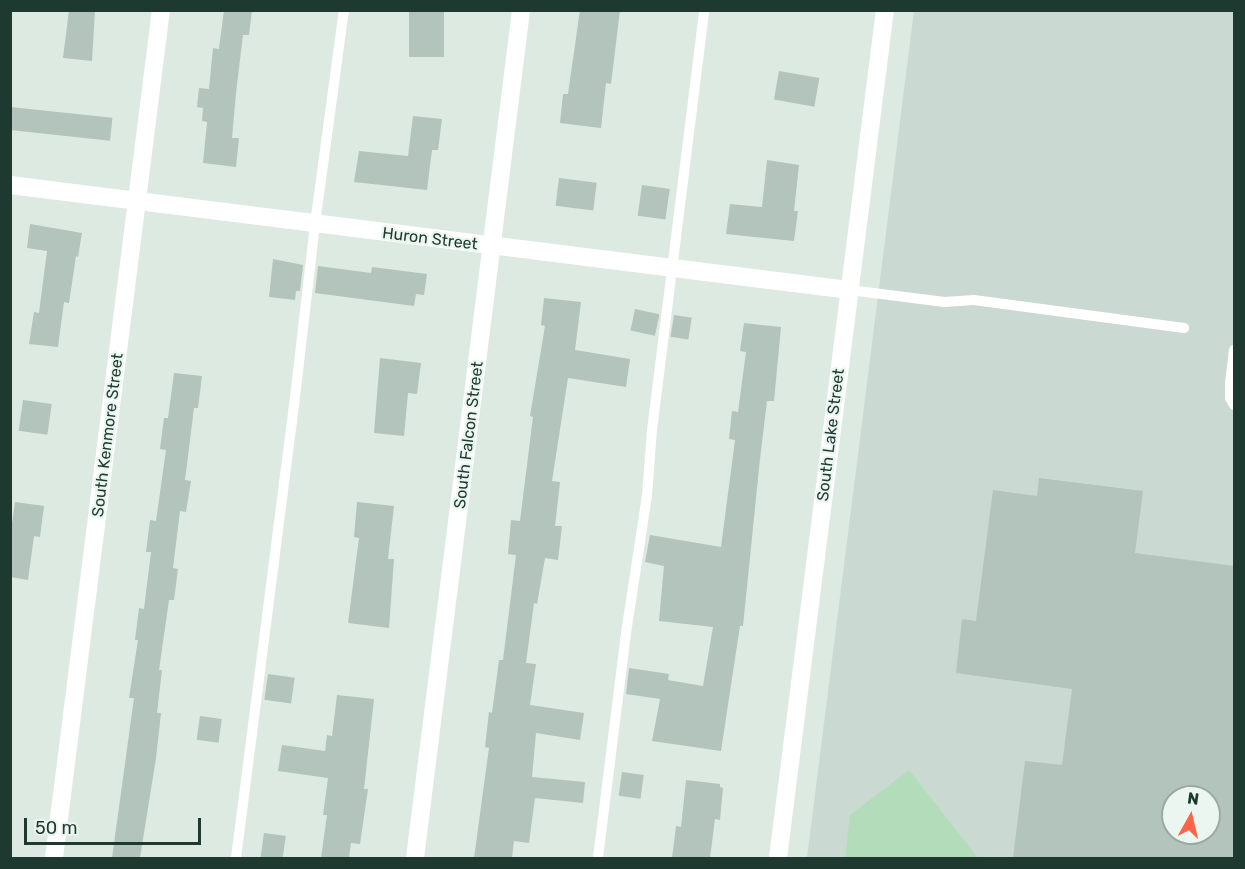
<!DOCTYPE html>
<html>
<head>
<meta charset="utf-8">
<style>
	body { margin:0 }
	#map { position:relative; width:1245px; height:869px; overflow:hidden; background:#dceae2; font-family:Rubik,sans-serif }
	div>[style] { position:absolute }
	.built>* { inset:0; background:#cad9d1 }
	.green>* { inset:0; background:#b3ddba }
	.building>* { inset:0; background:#b2c4bb; transform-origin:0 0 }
	.service>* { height:10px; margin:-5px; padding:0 5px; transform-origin:5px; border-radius:5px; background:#fff }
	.minor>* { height:18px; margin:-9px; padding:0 9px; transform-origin:9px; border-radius:9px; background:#fff }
	.tertiary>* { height:18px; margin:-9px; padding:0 9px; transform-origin:9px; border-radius:9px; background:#fff }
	span { translate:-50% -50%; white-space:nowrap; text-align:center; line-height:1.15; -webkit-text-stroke:4.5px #ecf6f0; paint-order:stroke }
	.street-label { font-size:16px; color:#1e392f }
	.frame { position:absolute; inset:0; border:12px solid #1e392f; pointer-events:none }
	.north { position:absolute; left:1161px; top:785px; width:60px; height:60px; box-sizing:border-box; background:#ecf6f0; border:2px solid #9aaaa3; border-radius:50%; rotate:8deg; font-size:16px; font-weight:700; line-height:24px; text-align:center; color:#1e392f }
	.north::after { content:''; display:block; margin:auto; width:21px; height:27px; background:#fa654a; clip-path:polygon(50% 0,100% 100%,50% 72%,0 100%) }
	.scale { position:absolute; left:24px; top:818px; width:177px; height:27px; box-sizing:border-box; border:3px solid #1e392f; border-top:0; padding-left:8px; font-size:18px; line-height:21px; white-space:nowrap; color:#1e392f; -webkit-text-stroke:4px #ecf6f0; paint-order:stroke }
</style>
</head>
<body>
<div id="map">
	<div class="built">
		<div style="clip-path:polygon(evenodd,914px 11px,1234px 11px,1234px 858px,807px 858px,914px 11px,1173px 797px,1209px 797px,1209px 833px,1173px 833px,1173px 797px)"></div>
	</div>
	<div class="green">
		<div style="clip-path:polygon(909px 770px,978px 858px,845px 858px,850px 815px)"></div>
	</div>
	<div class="building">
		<div style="clip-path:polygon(69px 10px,95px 10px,92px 61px,63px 58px)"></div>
		<div style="clip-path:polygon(224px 10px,252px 10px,249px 35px,243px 35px,236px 93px,232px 138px,239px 138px,236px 167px,203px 163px,207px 122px,202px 121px,203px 108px,197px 107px,199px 88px,209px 89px,213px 48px,219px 49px)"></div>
		<div style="left:409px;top:10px;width:35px;height:47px"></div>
		<div style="clip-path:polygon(580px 10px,620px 10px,611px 84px,606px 83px,601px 128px,560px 123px,563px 94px,568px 94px)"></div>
		<div style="left:779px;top:71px;width:41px;height:29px;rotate:10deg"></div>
		<div style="left:10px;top:107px;width:103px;height:23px;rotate:6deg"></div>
		<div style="clip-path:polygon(413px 116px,442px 119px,438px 150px,432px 150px,427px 190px,354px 182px,359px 151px,408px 156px)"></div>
		<div style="clip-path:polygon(767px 160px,799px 165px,794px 211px,798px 211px,794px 241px,726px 234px,730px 204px,762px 207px)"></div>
		<div style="left:559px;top:178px;width:38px;height:28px;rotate:7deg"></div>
		<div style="left:642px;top:185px;width:28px;height:31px;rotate:8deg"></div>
		<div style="clip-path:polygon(30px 224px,82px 233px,78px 257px,76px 256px,69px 303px,64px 302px,58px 347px,29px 344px,34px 312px,39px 313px,47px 251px,27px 248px)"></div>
		<div style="clip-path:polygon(273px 259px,303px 265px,300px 291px,296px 291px,295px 300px,269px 297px)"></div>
		<div style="clip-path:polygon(318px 266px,371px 273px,372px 267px,427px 274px,424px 295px,416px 294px,414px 306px,315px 293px)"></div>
		<div style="clip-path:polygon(544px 298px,581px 302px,575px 350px,630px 359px,626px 387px,568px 378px,552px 481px,560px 482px,555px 526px,562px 526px,558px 560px,545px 558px,537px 604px,534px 603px,526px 663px,536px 664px,530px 705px,584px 713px,580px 740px,536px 733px,532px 777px,585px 782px,583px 803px,535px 798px,529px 843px,514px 841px,512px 858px,474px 858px,489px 748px,485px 747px,489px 712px,492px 713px,499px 660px,503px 660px,516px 555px,508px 554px,511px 520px,520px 521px,533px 417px,530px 416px,545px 326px,541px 325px)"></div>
		<div style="left:635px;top:309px;width:25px;height:22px;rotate:12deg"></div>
		<div style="left:674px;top:315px;width:18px;height:22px;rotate:9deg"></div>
		<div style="clip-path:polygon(744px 323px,781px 327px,774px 401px,767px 401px,760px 459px,743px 626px,740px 626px,721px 751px,652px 741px,660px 699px,626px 694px,629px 668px,669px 674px,668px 680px,703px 686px,713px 627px,659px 621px,664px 566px,645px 562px,650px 535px,721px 547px,735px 440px,729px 439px,732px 411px,738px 412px,746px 352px,740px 351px)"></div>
		<div style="clip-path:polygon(380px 358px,421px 363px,417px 394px,408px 393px,404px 436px,374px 433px)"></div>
		<div style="clip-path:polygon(174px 373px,202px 376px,198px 408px,194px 408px,185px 480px,191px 481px,186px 512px,180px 511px,173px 568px,178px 569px,174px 600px,169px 600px,159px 670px,162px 670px,157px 713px,161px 713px,156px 758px,140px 858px,112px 858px,134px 698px,129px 698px,138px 640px,135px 640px,139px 608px,144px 609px,151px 552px,146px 552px,150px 520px,156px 521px,166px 450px,160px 449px,164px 418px,168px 418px)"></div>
		<div style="left:23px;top:400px;width:29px;height:31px;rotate:8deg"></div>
		<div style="clip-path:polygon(evenodd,1039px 478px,1143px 491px,1135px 553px,1234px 566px,1234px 858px,1013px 858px,1025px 761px,1062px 765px,1072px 689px,956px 673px,962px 619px,976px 621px,993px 490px,1037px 496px,1039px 478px,1173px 797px,1209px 797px,1209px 833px,1173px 833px,1173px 797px)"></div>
		<div style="clip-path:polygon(15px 502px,44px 506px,40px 537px,34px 536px,28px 580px,10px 577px,10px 538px)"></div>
		<div style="clip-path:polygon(357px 502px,394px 506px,388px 559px,394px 559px,389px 628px,348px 623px,359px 538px,354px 537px)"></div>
		<div style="left:268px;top:674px;width:27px;height:26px;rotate:8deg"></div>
		<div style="clip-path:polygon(337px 695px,374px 699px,364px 789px,368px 789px,360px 844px,351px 843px,349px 858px,321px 858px,327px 815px,323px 815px,328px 778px,278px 771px,282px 745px,325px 751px,327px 735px,332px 736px)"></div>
		<div style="left:200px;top:716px;width:22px;height:24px;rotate:8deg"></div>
		<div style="left:622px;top:772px;width:22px;height:24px;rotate:8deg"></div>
		<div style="clip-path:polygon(686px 780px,720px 784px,720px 787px,723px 788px,720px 820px,715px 819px,710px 858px,672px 858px,676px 826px,681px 827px)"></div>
		<div style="left:264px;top:833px;width:22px;height:25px;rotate:8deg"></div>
	</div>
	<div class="service">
		<div style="left:850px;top:290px;width:95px;rotate:7.3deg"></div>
		<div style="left:944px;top:302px;width:30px;rotate:-4deg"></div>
		<div style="left:974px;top:300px;width:212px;rotate:7.6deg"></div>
		<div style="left:1234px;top:350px;width:34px;rotate:97deg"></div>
		<div style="left:1230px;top:384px;width:14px;rotate:90deg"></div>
		<div style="left:1230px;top:398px;width:8px;rotate:60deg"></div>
		<div style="left:236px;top:858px;width:456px;rotate:-82.7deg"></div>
		<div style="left:294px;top:406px;width:183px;rotate:-83.4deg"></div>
		<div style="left:315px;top:224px;width:216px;rotate:-82.3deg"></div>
		<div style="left:598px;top:858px;width:227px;rotate:-82.9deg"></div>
		<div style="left:626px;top:633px;width:139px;rotate:-81.3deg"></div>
		<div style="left:647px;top:496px;width:66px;rotate:-85.7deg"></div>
		<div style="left:652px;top:430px;width:423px;rotate:-82.9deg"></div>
	</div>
	<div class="minor">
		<div style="left:10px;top:185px;width:847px;rotate:7.13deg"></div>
		<div style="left:54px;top:858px;width:855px;rotate:-82.81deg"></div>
		<div style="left:778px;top:858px;width:855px;rotate:-82.81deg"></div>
	</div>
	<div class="tertiary">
		<div style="left:415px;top:858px;width:855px;rotate:-82.87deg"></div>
	</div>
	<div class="street-label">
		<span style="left:430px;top:239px;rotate:7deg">Huron Street</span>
		<span style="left:108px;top:435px;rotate:-83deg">South Kenmore Street</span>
		<span style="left:469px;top:435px;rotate:-83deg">South Falcon Street</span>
		<span style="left:831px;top:435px;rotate:-83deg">South Lake Street</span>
	</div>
	<div class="frame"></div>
	<div class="north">N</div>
	<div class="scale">50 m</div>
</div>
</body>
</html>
